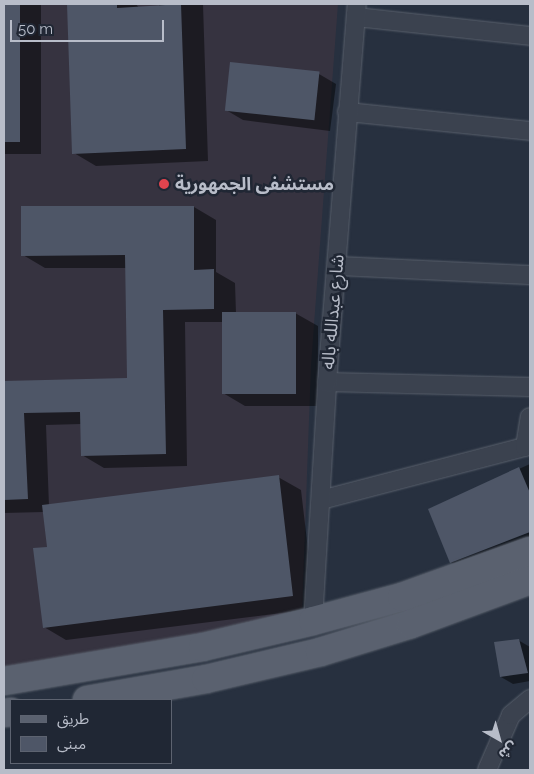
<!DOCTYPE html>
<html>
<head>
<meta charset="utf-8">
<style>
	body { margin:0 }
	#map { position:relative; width:534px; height:774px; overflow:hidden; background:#27303f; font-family:Raleway,"Noto Sans Arabic",sans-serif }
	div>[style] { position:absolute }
	.medical>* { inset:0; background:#363340 }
	.shadow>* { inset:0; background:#0007; transform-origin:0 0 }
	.building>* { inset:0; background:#4e5667; transform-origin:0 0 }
	.roads { filter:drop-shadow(0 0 1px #59606c) drop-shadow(0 0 1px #59606c) }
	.minor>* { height:18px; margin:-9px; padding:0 9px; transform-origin:9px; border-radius:9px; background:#3b424f }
	.primary>* { height:28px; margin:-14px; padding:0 14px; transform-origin:14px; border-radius:14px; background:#5a616f }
	.dots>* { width:14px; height:14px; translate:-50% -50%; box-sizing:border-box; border:2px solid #202734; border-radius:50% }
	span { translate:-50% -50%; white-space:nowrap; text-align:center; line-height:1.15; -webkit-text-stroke:5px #202734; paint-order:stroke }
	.poi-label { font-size:18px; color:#b8bdc9; font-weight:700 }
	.left { translate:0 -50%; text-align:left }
	.street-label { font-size:18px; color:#b8bdc9 }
	.frame { position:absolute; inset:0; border:5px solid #b8bdc9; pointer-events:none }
	.legend { position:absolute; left:10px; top:699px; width:162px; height:65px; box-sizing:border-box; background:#202734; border:1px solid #5d6370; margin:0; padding:6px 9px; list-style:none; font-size:15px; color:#b8bdc9 }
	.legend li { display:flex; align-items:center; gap:10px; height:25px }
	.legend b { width:25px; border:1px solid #5d6370 }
	.north { position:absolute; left:474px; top:714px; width:50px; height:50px; -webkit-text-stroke:4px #202734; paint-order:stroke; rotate:142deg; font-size:14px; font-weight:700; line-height:20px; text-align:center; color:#b8bdc9 }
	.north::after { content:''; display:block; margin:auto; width:18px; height:22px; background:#b8bdc9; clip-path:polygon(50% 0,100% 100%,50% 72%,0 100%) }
	.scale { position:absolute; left:10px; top:20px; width:154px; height:22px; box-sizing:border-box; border:2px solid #b8bdc9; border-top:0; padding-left:6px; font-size:15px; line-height:18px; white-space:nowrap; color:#b8bdc9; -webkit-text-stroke:4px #202734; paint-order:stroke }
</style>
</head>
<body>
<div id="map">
	<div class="medical">
		<div style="clip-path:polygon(4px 4px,338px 4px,311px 365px,302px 612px,208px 636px,4px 671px)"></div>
	</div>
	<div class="shadow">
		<div style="left:4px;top:4px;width:37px;height:150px"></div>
		<div style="clip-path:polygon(68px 4px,136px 4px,139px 8px,159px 8px,159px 4px,203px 4px,208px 161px,96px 166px,74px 153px)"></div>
		<div style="clip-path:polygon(319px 74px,336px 84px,330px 131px,243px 120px,226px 110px)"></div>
		<div style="clip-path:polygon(194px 207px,216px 220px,216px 272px,235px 283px,236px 313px,295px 313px,318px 326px,318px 406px,245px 406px,223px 393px,223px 322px,185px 322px,187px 466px,104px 468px,82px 455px,81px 424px,46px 425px,49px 506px,278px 477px,301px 490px,315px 609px,66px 640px,44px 627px,48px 548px,44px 512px,4px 513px,4px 382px,129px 379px,127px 268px,45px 268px,23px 255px)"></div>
		<div style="clip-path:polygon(530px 464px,530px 547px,467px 572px,451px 562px,429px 509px)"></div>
		<div style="clip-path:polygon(518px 640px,530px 647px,530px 681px,513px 684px,501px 677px)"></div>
	</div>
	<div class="building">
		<div style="left:4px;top:4px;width:16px;height:138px"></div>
		<div style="clip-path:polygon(67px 4px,117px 4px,117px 8px,181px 4px,186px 149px,72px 154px)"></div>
		<div style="left:230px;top:62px;width:90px;height:49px;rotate:6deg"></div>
		<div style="clip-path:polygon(21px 206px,194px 206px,194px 270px,214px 269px,214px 309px,163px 310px,166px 454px,81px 456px,80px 412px,24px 413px,28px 499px,4px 500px,4px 381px,127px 378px,125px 255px,21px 256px)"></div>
		<div style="left:222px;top:312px;width:74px;height:82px"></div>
		<div style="clip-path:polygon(519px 467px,530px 493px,530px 532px,450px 563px,428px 509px)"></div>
		<div style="clip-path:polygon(279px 475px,293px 596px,43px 628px,33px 548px,47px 547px,42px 505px)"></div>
		<div style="clip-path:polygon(519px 639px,528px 673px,500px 677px,494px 642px)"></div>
	</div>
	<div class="roads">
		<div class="minor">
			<div style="left:356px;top:17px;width:175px;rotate:6.2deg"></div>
			<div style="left:347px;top:112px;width:184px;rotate:5.9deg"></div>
			<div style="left:337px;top:266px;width:193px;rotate:2.7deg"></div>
			<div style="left:327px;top:382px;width:203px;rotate:1.4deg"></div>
			<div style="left:321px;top:500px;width:211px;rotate:-14.6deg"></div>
			<div style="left:525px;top:447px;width:30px;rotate:-81deg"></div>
			<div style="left:313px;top:621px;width:239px;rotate:-86.6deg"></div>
			<div style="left:327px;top:382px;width:379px;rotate:-85.5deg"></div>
			<div style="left:487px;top:770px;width:60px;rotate:-66.4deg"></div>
			<div style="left:511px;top:715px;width:25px;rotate:-40deg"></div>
		</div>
		<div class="primary">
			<div style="left:4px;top:681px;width:202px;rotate:-9.7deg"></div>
			<div style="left:203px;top:647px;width:113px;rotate:-13.3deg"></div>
			<div style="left:313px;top:621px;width:92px;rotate:-15.1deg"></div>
			<div style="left:402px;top:597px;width:136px;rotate:-19.8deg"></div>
			<div style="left:87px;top:700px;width:121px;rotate:-10deg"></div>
			<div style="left:206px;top:679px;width:117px;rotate:-13.3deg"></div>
			<div style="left:320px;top:652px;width:95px;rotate:-17.1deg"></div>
			<div style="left:411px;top:624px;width:127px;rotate:-20.3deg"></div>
			<div style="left:4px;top:713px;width:7px;rotate:-8deg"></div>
		</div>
	</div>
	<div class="dots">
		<div style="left:164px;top:184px;background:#e0444e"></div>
	</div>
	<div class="poi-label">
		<span class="left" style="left:175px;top:184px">مستشفى الجمهورية</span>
	</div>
	<div class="street-label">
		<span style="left:333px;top:312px;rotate:-85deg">شارع عبدالله باله</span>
	</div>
	<div class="frame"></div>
	<ul class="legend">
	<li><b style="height:6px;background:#5a616f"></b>طريق</li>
	<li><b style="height:14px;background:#4e5667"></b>مبنى</li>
	</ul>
	<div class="north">ش</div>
	<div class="scale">50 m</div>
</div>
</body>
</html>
